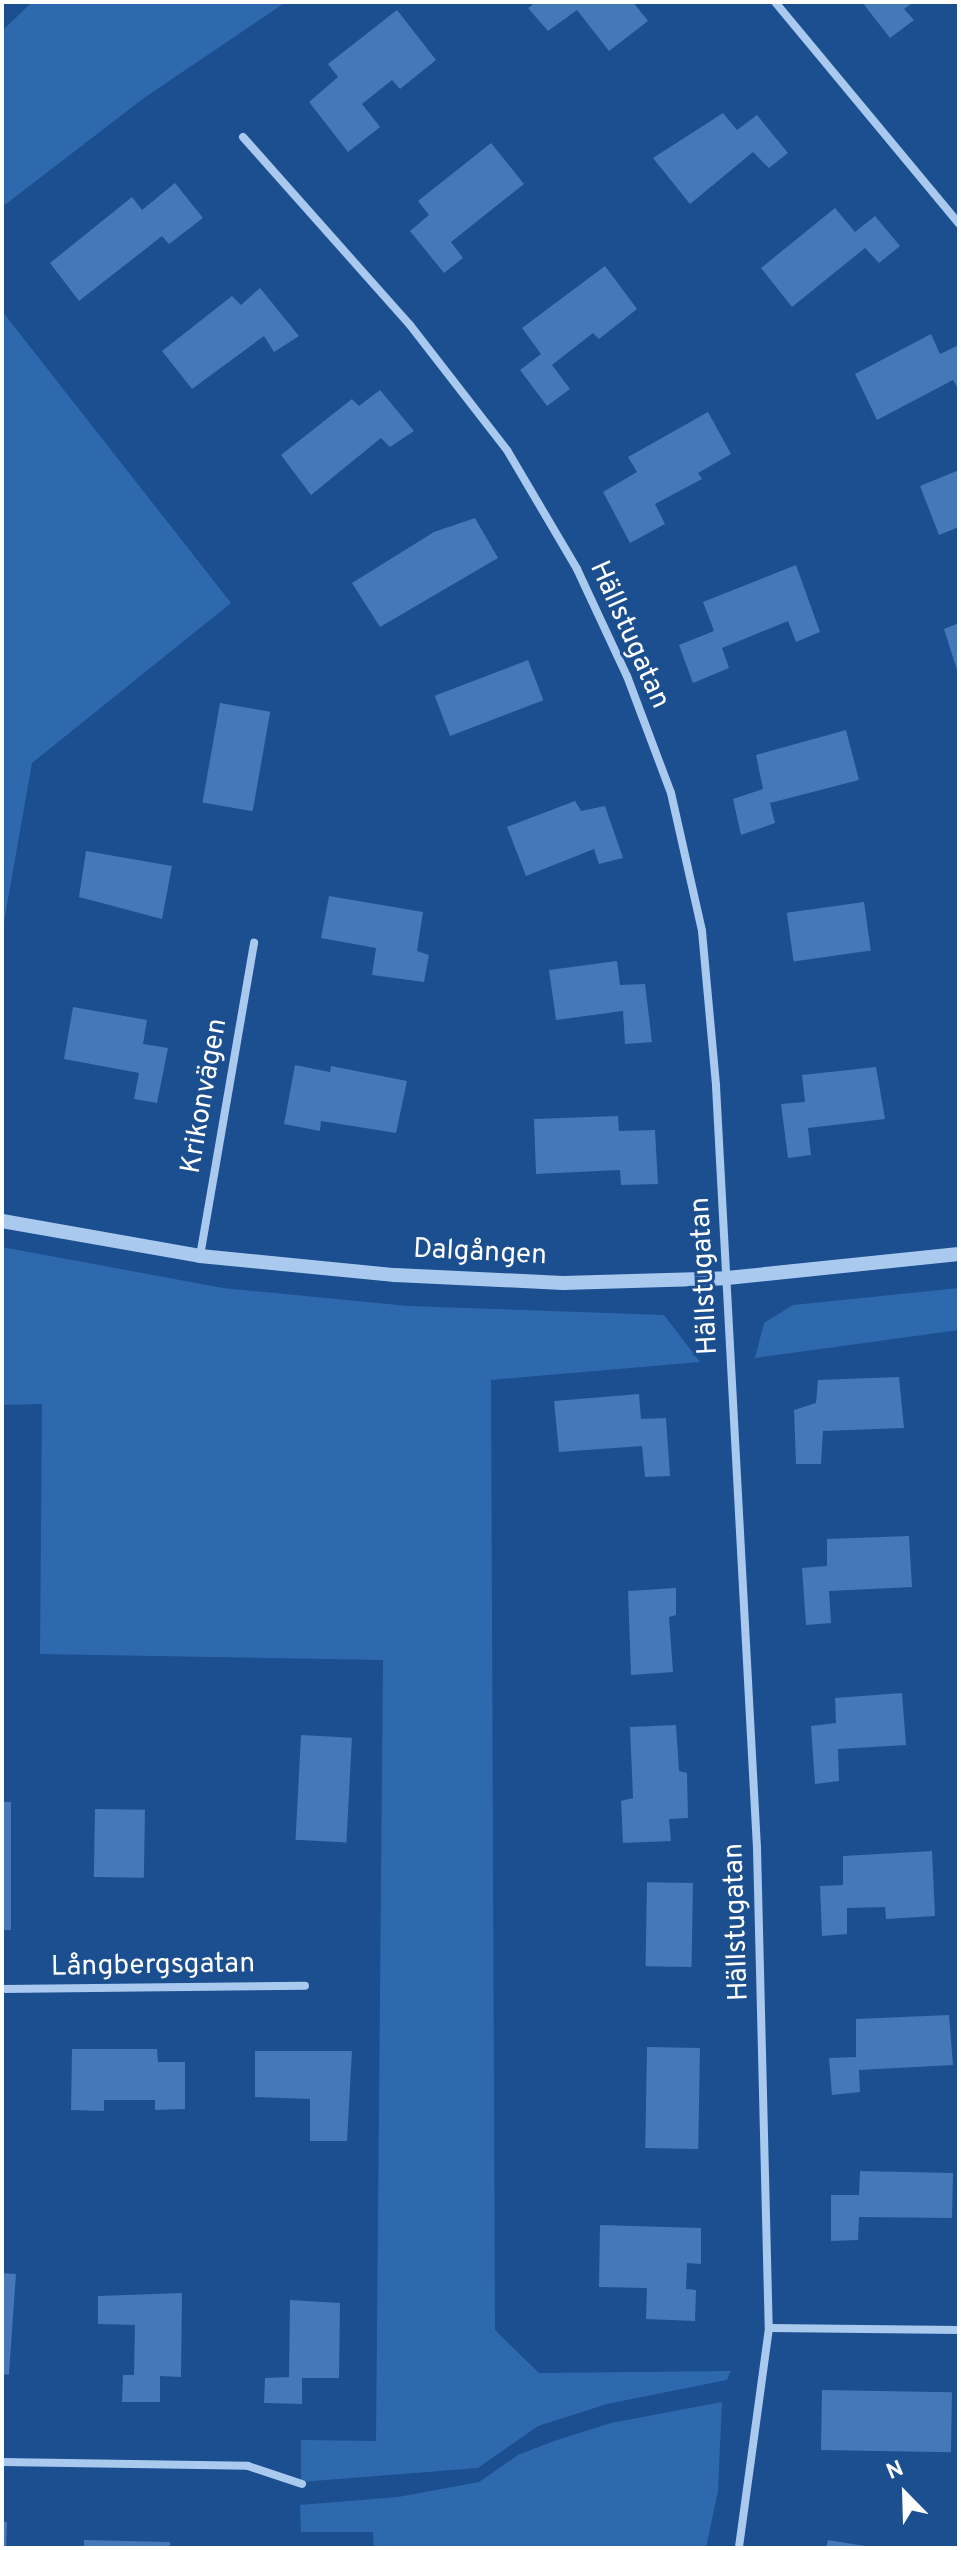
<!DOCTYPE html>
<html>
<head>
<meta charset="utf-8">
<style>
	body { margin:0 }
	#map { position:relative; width:961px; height:2550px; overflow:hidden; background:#1b4f8f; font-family:Overpass,sans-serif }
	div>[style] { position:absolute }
	.green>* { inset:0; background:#2e69ad }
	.building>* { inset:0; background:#4478b7; transform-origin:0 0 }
	.minor>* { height:8px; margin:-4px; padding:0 4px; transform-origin:4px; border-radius:4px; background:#a9c9ee }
	.tertiary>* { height:14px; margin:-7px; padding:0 7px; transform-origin:7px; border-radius:7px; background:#a9c9ee }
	span { translate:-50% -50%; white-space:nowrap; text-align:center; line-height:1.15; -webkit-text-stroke:6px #1b4f8f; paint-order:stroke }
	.street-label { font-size:28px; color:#fff }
	.frame { position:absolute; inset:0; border:4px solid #fff; pointer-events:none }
	.north { position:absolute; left:865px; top:2454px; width:80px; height:80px; -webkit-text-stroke:6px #1b4f8f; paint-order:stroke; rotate:337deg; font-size:22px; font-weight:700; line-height:32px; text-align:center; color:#fff }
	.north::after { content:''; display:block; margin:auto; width:28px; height:36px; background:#fff; clip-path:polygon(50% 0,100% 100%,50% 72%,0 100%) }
</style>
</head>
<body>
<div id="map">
	<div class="green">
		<div style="clip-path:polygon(32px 2px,286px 2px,144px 98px,2px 207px,2px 31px)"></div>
		<div style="clip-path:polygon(2px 311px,231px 603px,32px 763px,2px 933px)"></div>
		<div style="clip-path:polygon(2px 1247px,223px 1288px,408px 1306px,664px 1315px,700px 1362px,491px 1380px,495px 2330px,539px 2373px,731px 2371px,727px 2380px,607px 2404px,538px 2426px,478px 2468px,301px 2482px,301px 2440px,376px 2441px,383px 1660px,40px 1654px,42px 1404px,2px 1405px)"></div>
		<div style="clip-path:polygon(959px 1288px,959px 1330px,755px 1358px,764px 1323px,793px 1305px)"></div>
		<div style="clip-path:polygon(722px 2402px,718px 2491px,706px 2548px,374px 2548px,373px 2532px,301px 2532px,300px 2505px,398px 2497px,479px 2482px,518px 2455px,554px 2441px,611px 2423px)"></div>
	</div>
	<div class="building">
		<div style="clip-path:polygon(536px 2px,633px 2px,648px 21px,609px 51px,577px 10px,548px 31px,528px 8px)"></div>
		<div style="clip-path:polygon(862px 2px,914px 2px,904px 9px,914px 20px,890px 38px)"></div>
		<div style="clip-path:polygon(397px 10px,436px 60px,400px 89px,392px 80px,362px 104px,380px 127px,348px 152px,309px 102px,338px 77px,328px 64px)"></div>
		<div style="clip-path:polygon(723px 113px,737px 130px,757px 115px,788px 153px,769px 168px,753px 152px,690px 204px,653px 158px)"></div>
		<div style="clip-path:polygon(491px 143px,524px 184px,451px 242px,463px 258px,444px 273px,410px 231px,429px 215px,418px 201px)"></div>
		<div style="clip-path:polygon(175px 183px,203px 218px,169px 244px,162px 236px,79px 301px,50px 263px,132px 197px,142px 210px)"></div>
		<div style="clip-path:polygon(835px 208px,855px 232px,875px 216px,900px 246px,879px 263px,865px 248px,792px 307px,761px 268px)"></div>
		<div style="clip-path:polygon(605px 266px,637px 309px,599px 339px,593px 333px,552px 365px,570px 389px,547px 406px,520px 370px,541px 354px,522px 328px)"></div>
		<div style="clip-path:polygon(260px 288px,299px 336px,274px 352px,264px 336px,192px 389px,162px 351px,232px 296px,241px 305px)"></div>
		<div style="clip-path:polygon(931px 334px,940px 354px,959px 345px,959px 390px,953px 380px,877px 420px,855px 374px)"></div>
		<div style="clip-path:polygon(380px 390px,414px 431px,390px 447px,381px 438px,311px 495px,281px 455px,352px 399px,359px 406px)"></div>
		<div style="clip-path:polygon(708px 412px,731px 454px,698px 473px,702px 479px,655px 504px,665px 524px,630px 543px,603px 492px,637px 472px,628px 457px)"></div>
		<div style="clip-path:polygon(959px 470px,959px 527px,939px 535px,920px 486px)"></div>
		<div style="clip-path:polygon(475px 518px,498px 558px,380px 627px,352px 583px,434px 532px)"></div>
		<div style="clip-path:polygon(796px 565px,820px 632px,796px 642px,788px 621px,722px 648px,729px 668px,693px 683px,679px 645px,714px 631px,703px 602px)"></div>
		<div style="clip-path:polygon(959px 623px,959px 673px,958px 673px,944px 629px)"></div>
		<div style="left:528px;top:660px;width:43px;height:100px;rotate:69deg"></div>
		<div style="left:220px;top:703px;width:51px;height:101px;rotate:10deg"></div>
		<div style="clip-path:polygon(846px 730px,859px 780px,770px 803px,775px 823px,741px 835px,733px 799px,763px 789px,756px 755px)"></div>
		<div style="clip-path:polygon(575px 801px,581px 811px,605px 806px,623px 858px,599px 864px,594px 849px,526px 876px,507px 827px)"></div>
		<div style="clip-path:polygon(86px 851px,172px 866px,162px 919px,79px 897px)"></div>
		<div style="clip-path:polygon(329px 896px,423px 912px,417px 951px,429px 955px,424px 982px,372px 975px,376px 948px,321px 938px)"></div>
		<div style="left:864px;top:902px;width:49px;height:78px;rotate:82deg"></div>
		<div style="clip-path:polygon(617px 961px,620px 985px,645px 984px,652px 1042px,625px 1044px,623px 1011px,556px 1020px,549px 970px)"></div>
		<div style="clip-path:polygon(73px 1007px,147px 1020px,143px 1044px,168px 1048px,157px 1103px,134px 1099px,139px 1073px,64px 1059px)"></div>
		<div style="clip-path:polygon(295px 1065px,330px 1072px,331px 1066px,407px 1081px,396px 1133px,321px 1121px,320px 1131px,284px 1124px)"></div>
		<div style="clip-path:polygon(876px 1067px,885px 1119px,808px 1128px,811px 1155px,788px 1158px,781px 1104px,805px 1102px,802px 1075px)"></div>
		<div style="clip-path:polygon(618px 1116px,619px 1131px,655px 1130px,658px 1184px,621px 1185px,620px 1170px,536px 1174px,534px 1119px)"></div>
		<div style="clip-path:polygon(899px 1377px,904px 1428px,823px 1431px,821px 1464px,796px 1464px,794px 1410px,816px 1403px,818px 1380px)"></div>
		<div style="clip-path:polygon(639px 1394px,641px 1419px,666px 1418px,670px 1476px,645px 1477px,642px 1446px,559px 1452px,554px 1401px)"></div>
		<div style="clip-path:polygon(909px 1536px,912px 1587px,829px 1591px,831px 1623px,806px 1625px,802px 1568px,827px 1566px,827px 1539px)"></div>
		<div style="clip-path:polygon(676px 1588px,676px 1615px,669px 1617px,673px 1672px,631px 1675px,628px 1591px)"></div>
		<div style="clip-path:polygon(902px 1693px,906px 1745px,838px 1749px,839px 1781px,815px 1784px,811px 1726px,836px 1723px,835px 1698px)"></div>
		<div style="clip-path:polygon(676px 1725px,679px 1771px,687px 1773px,688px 1818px,669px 1819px,671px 1841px,623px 1843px,621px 1801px,633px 1798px,630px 1727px)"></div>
		<div style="left:301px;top:1735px;width:51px;height:105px;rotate:3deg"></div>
		<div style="left:2px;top:1802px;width:9px;height:128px"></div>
		<div style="left:95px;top:1809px;width:50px;height:68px;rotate:1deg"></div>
		<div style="clip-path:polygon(932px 1851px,935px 1916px,886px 1919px,885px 1907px,847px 1908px,847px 1934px,822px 1936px,820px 1886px,843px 1885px,843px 1856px)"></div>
		<div style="left:693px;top:1883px;width:84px;height:46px;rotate:91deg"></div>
		<div style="clip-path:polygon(949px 2015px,953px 2065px,859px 2070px,860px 2092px,832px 2095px,829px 2058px,856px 2057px,856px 2019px)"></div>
		<div style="left:700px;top:2048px;width:101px;height:53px;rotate:91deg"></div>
		<div style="clip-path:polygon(72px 2049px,157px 2049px,158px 2062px,185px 2062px,185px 2109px,155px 2110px,155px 2100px,104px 2100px,104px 2111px,71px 2110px)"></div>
		<div style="clip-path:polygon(255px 2051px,352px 2051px,347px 2141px,310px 2141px,310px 2099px,255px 2097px)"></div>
		<div style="clip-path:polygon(860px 2171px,953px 2173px,952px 2218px,859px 2217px,858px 2240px,831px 2241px,831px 2195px,859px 2195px)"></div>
		<div style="clip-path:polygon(600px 2225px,701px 2228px,701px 2264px,687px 2263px,686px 2289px,696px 2290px,695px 2321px,646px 2319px,647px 2288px,599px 2287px)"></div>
		<div style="left:2px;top:2273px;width:14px;height:101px;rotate:4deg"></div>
		<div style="clip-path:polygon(182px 2293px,181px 2377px,160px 2376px,160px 2402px,122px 2402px,123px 2375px,134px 2375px,135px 2325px,98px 2324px,98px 2296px)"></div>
		<div style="clip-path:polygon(290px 2300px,340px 2303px,339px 2378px,302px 2378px,302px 2404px,264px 2403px,265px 2378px,289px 2377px)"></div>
		<div style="left:822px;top:2390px;width:130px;height:60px;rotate:1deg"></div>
		<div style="clip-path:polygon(2px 2522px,7px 2522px,6px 2548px,2px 2548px)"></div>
		<div style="clip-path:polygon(84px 2540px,170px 2542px,170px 2548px,84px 2548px)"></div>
		<div style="clip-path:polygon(828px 2540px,865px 2546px,864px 2548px,826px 2548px)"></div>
	</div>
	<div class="minor">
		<div style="left:775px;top:2px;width:288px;rotate:50.3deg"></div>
		<div style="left:243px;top:137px;width:251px;rotate:48.4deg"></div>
		<div style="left:410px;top:325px;width:158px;rotate:52.2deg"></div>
		<div style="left:507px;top:450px;width:138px;rotate:59.5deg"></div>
		<div style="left:577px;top:569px;width:118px;rotate:65deg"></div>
		<div style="left:627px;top:676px;width:125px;rotate:69.4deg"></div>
		<div style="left:671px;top:793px;width:141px;rotate:77.3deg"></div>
		<div style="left:702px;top:931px;width:156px;rotate:84.8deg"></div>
		<div style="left:716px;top:1086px;width:763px;rotate:86.92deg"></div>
		<div style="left:757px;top:1848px;width:480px;rotate:88.6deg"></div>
		<div style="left:769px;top:2328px;width:222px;rotate:97.8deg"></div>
		<div style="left:200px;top:1256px;width:318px;rotate:-80.2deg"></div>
		<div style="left:2px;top:1989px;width:303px;rotate:-0.6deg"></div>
		<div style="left:769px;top:2328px;width:190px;rotate:0.6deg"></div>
		<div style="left:2px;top:2462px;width:246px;rotate:0.9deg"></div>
		<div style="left:248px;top:2466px;width:57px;rotate:18.4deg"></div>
	</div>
	<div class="tertiary">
		<div style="left:2px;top:1221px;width:201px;rotate:10deg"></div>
		<div style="left:200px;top:1256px;width:196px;rotate:5.6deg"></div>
		<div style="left:395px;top:1275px;width:168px;rotate:2.7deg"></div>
		<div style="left:563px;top:1283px;width:164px;rotate:-1.7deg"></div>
		<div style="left:727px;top:1278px;width:233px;rotate:-5.9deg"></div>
	</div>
	<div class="street-label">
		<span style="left:629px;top:635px;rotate:66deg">Hällstugatan</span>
		<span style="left:205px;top:1096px;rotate:-80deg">Krikonvägen</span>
		<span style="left:480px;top:1253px;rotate:3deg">Dalgången</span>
		<span style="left:705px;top:1276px;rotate:-93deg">Hällstugatan</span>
		<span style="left:737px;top:1922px;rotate:-92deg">Hällstugatan</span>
		<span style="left:153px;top:1966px;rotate:-1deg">Långbergsgatan</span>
	</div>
	<div class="frame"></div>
	<div class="north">N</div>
</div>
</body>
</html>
